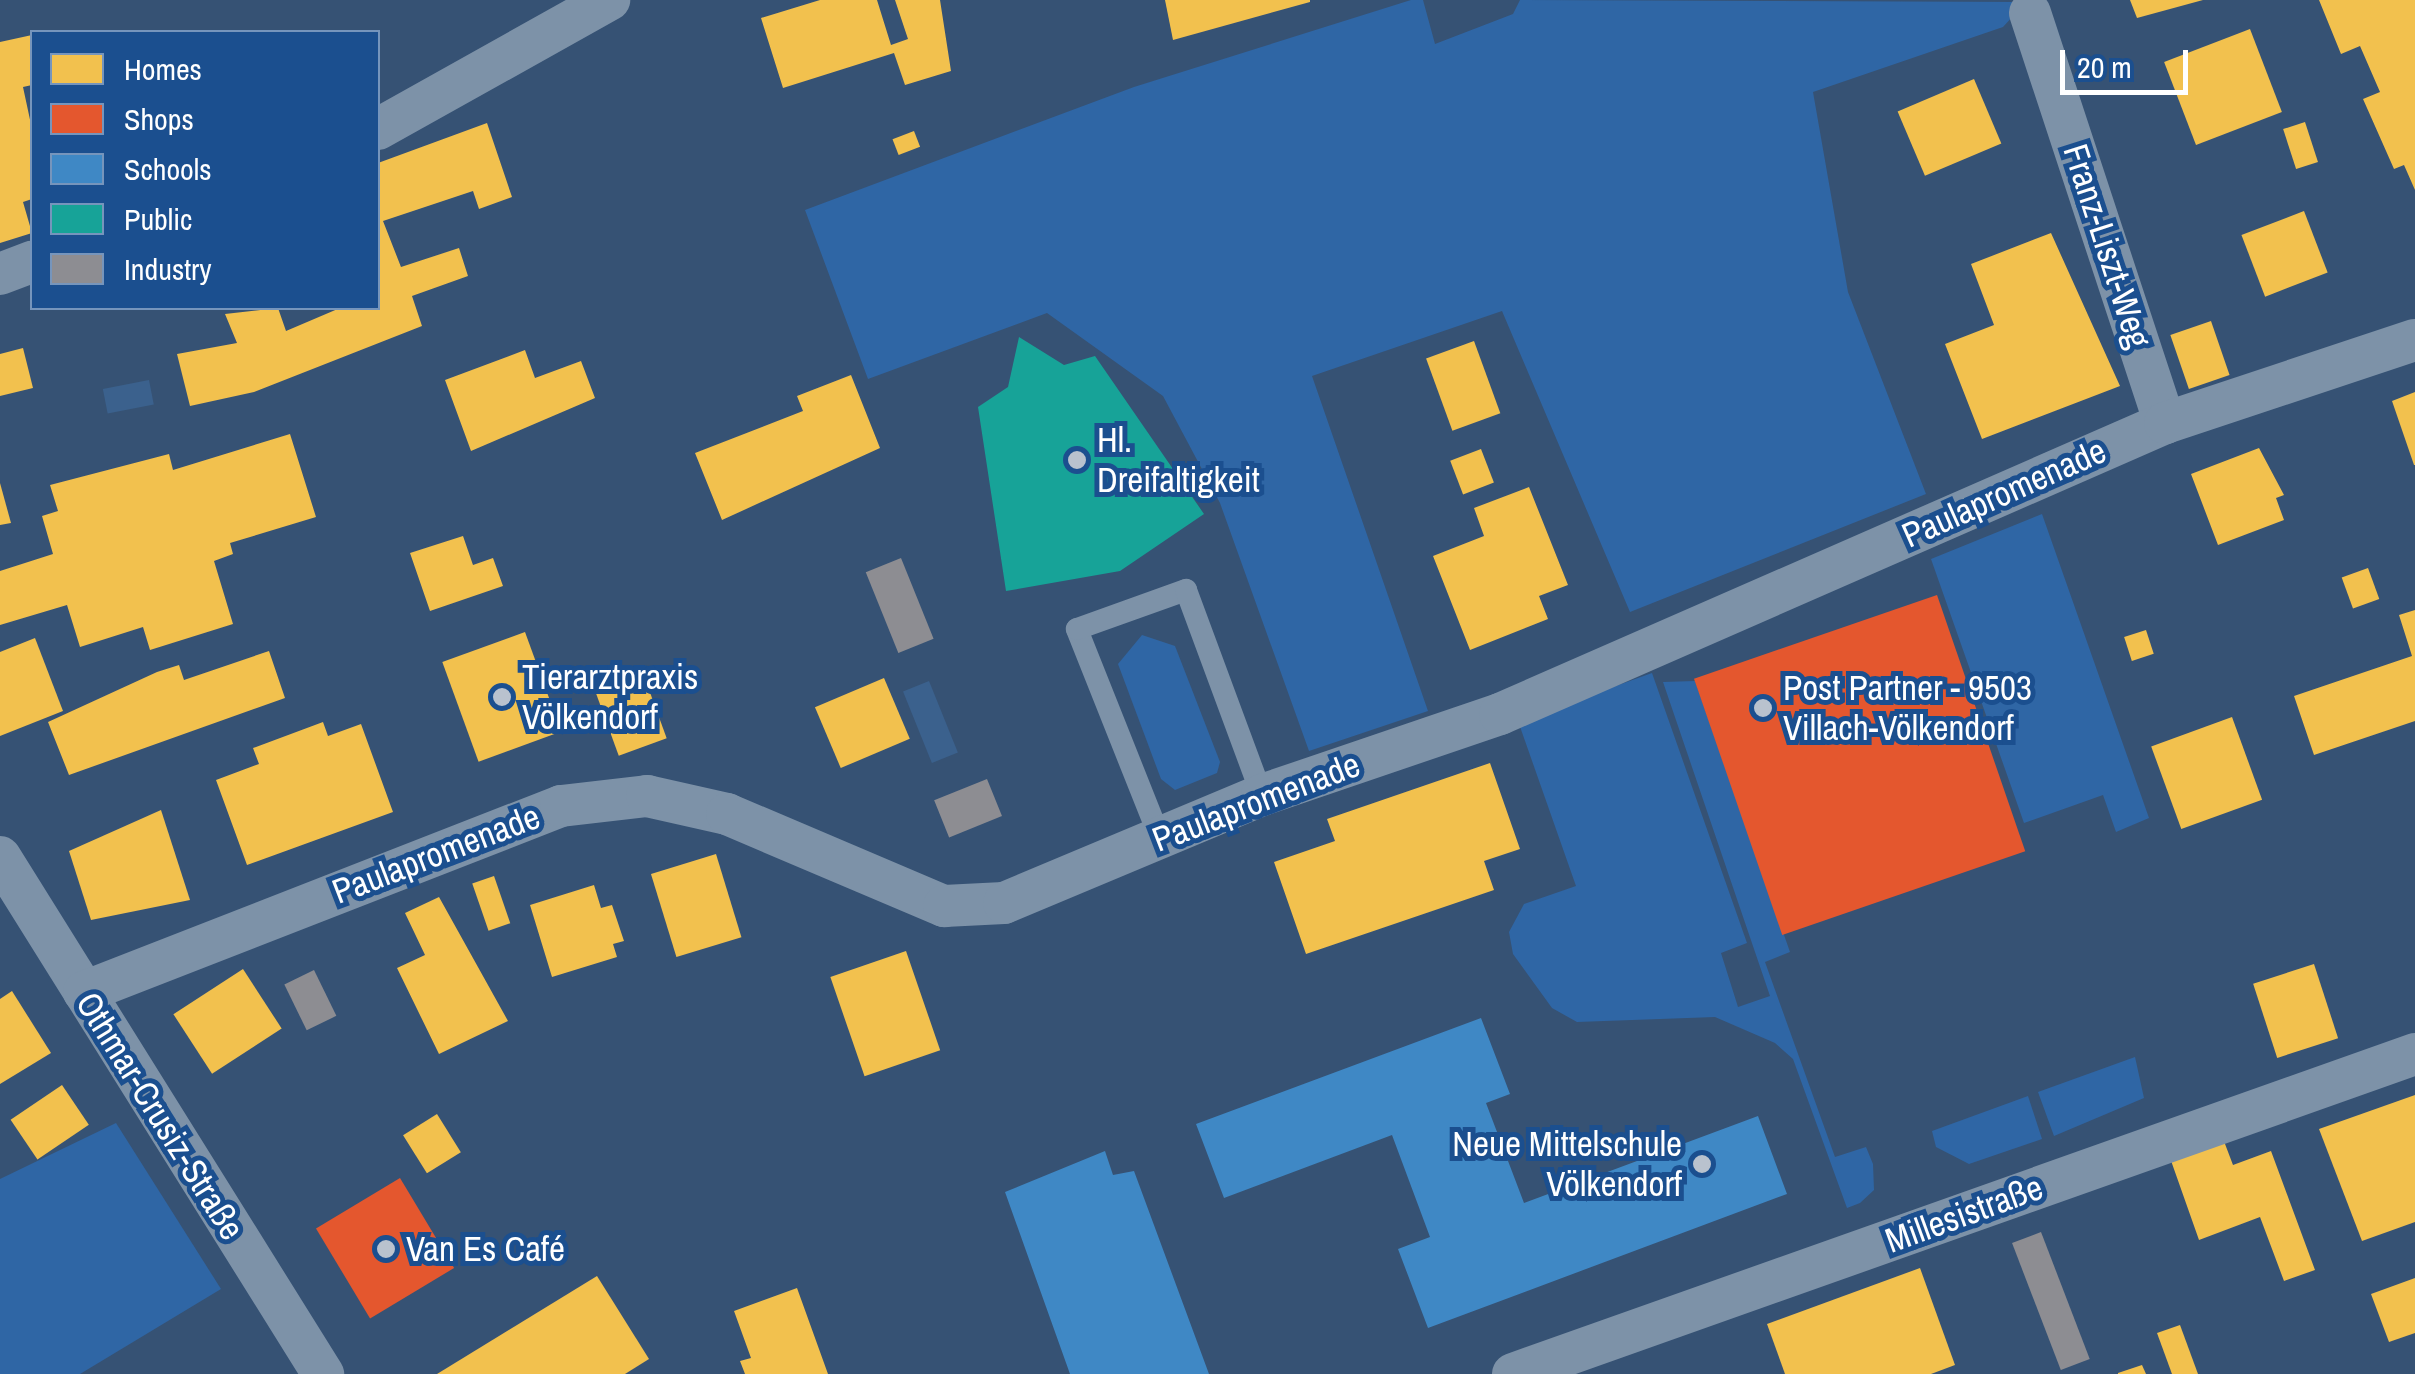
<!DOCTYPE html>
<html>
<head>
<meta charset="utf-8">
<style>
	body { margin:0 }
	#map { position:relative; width:2415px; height:1374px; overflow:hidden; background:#365274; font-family:"Archivo Narrow",sans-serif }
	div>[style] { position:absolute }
	.green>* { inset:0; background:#2f66a5 }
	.water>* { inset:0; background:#3b618d; transform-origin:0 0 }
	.homes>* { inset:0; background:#f2c14e; transform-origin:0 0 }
	.shops>* { inset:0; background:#e4572e; transform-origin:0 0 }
	.schools>* { inset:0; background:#3f88c5 }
	.public>* { inset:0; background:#17a398 }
	.industry>* { inset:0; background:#8d8d92; transform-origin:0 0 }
	.lane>* { height:22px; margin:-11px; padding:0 11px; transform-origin:11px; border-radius:11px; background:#7d92a8 }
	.street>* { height:42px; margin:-21px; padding:0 21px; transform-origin:21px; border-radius:21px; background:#7d92a8 }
	.dots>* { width:28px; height:28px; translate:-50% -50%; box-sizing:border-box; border:5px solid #1b4f8f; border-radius:50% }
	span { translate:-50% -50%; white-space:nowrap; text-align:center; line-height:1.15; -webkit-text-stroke:10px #1b4f8f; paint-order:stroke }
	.street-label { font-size:35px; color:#fff }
	.poi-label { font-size:35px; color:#fff }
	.left { translate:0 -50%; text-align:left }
	.right { translate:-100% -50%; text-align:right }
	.legend { position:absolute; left:30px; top:30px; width:350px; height:280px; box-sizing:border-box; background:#1b4f8f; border:2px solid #7695bc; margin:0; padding:12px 18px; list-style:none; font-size:30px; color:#fff }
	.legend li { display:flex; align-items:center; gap:20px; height:50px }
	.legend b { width:50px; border:2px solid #7695bc }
	.scale { position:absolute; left:2060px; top:50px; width:128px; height:45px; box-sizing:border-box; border:5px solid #fff; border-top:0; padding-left:12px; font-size:30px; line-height:35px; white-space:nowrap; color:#fff; -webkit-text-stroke:8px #1b4f8f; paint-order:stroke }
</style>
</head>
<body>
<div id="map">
	<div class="green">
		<div style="clip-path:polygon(1411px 0,1423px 0,1435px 44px,1513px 14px,1520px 0,2026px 2px,2003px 27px,1813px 92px,1848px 292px,1926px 494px,1630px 612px,1502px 311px,1312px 376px,1428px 711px,1309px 751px,1220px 503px,1163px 396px,1047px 313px,868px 379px,805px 210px,1134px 87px)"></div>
		<div style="clip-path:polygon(2042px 514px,2149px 818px,2116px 832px,2103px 795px,2024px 823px,1931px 559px)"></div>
		<div style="clip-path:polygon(1142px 635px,1175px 646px,1220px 762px,1217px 773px,1175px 790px,1161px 779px,1118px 664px)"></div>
		<div style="clip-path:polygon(1652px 673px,1747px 943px,1721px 953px,1738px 1007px,1770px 996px,1663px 682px,1695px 681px,1790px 952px,1765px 962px,1835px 1157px,1866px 1147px,1873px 1164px,1874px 1190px,1860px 1203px,1847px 1208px,1793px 1059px,1775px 1043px,1715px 1017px,1577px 1022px,1552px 1008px,1513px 954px,1509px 932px,1524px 904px,1576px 886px,1518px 721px)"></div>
		<div style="clip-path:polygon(2135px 1057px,2144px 1098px,2054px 1136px,2038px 1092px)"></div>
		<div style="clip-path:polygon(2028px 1096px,2042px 1139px,1969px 1164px,1936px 1147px,1932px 1131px)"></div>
		<div style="clip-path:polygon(116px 1123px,221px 1289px,80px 1374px,0 1374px,0 1179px)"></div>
	</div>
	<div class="water">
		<div style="left:149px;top:380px;width:25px;height:47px;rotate:79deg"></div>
		<div style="left:929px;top:681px;width:77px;height:28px;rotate:68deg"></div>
	</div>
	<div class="homes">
		<div style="clip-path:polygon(820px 0,877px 0,891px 45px,908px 39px,895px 0,940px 0,951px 71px,905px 85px,894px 53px,783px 88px,761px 18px)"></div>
		<div style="clip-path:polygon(1165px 0,1310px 0,1310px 2px,1173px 40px)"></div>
		<div style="clip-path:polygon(2130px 0,2203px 0,2137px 18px)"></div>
		<div style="clip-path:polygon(2319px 0,2415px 0,2415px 190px,2404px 165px,2394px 169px,2363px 99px,2380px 92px,2360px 46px,2341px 54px)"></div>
		<div style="left:2250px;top:29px;width:89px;height:92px;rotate:69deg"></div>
		<div style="clip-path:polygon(32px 35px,32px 85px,23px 87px,32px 129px,32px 199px,23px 202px,32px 233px,0 243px,0 42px)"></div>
		<div style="left:1974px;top:79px;width:70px;height:83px;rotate:67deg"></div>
		<div style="left:2305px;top:122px;width:42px;height:23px;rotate:72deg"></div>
		<div style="clip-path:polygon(487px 123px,512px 197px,479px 209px,473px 191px,383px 221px,401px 267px,459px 248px,468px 276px,412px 296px,422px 326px,254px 392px,190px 406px,177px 354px,237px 343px,225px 314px,278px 308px,286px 331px,340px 308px,378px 308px,378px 163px)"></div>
		<div style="left:914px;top:131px;width:17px;height:23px;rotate:69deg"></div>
		<div style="left:2304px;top:211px;width:66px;height:67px;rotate:69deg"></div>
		<div style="clip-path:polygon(2051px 233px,2120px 386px,1982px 439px,1945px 344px,1994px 325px,1971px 264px)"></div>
		<div style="left:2211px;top:321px;width:57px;height:43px;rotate:71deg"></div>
		<div style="left:1474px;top:341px;width:77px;height:51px;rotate:70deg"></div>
		<div style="clip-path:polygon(23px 348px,33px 388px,0 396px,0 354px)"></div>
		<div style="clip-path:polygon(525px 350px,535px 378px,581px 361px,595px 398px,471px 451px,445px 380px)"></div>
		<div style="clip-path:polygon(851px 375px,880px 448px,722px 520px,695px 453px,803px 411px,797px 396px)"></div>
		<div style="clip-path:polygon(2415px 392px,2415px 465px,2414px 465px,2392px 401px)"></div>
		<div style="clip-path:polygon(290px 434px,316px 517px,230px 543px,233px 554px,214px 561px,233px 624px,150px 650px,143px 627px,80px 647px,67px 605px,0 625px,0 571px,53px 554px,42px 516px,58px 511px,50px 485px,169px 454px,173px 470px)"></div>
		<div style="clip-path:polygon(2259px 448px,2284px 495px,2276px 498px,2284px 520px,2218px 545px,2191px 474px)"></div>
		<div style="left:1481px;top:449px;width:36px;height:33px;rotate:69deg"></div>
		<div style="clip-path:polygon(0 483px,11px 523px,0 525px)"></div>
		<div style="clip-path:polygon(1529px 487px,1568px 585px,1539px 596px,1548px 619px,1470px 650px,1433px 556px,1484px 536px,1474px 508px)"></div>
		<div style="clip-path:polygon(463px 536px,473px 565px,493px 558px,503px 586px,430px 611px,410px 553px)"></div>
		<div style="left:2368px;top:568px;width:33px;height:28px;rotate:70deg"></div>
		<div style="clip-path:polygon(2415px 610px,2415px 721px,2314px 755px,2294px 696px,2412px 656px,2399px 615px)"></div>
		<div style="left:2146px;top:630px;width:25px;height:23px;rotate:72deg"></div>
		<div style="left:525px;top:632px;width:106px;height:88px;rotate:70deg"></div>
		<div style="clip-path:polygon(35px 638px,63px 711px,0 736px,0 652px)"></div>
		<div style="clip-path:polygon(269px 651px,285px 698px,69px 775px,48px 722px,157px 672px,179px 665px,184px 680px)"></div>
		<div style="left:640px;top:665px;width:78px;height:51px;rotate:70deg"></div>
		<div style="left:884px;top:678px;width:66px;height:75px;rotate:67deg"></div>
		<div style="left:2232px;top:717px;width:88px;height:86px;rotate:70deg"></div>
		<div style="clip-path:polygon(323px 722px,328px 736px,361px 724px,393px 812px,247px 865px,216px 780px,259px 764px,253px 748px)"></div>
		<div style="clip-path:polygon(1490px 763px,1520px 849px,1484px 861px,1494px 890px,1306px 954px,1274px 862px,1335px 841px,1327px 819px)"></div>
		<div style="clip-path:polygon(161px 810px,190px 900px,91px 920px,69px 851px)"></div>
		<div style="left:716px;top:854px;width:87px;height:68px;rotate:73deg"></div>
		<div style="left:494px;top:876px;width:50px;height:23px;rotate:71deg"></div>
		<div style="clip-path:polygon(594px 885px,601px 908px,612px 905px,624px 941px,613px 944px,617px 957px,552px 977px,530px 905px)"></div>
		<div style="clip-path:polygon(439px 897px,508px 1021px,439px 1054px,397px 968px,425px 955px,405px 913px)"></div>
		<div style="left:906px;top:951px;width:105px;height:80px;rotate:71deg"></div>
		<div style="left:2314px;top:964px;width:78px;height:64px;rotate:72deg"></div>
		<div style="left:243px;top:969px;width:71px;height:83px;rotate:57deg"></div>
		<div style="clip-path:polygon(12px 991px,51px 1053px,0 1084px,0 999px)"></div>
		<div style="left:62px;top:1085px;width:48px;height:62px;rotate:56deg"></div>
		<div style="clip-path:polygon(2415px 1095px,2415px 1222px,2362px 1241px,2319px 1129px)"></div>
		<div style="left:437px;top:1114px;width:45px;height:40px;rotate:58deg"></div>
		<div style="clip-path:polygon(2222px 1136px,2233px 1165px,2271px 1151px,2315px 1270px,2284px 1281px,2260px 1217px,2199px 1240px,2169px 1155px)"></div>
		<div style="clip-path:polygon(1920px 1268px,1955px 1365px,1931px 1374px,1785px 1374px,1767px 1324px)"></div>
		<div style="clip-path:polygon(597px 1276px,649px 1359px,625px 1374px,437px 1374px)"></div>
		<div style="clip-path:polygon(2415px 1278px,2415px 1333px,2389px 1342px,2371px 1294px)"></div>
		<div style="clip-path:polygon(797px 1288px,828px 1374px,745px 1374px,740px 1361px,751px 1358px,734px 1311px)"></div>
		<div style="clip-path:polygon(2180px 1325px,2198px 1374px,2172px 1374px,2157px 1333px)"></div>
		<div style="clip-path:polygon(2142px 1365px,2146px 1374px,2118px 1374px,2118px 1373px)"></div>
	</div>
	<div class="shops">
		<div style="left:1937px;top:595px;width:271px;height:257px;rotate:71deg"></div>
		<div style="left:400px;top:1178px;width:105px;height:98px;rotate:59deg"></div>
	</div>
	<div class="schools">
		<div style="clip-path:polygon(1481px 1018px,1510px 1094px,1486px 1103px,1524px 1203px,1758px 1116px,1787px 1194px,1428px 1328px,1398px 1249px,1430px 1237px,1392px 1135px,1224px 1198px,1196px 1124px)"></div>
		<div style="clip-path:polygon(1105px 1151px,1113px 1175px,1134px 1171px,1209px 1374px,1070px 1374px,1005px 1192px)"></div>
	</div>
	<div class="public">
		<div style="clip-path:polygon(1019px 337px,1064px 365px,1095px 356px,1204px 514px,1120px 571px,1006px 591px,978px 407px,1008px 387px)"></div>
	</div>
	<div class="industry">
		<div style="left:901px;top:558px;width:87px;height:38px;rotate:68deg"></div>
		<div style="left:987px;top:779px;width:40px;height:57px;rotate:68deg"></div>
		<div style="left:314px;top:970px;width:51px;height:33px;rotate:64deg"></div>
		<div style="left:2041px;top:1232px;width:136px;height:31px;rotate:69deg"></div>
	</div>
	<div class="lane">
		<div style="left:1160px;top:838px;width:225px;rotate:-111.7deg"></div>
		<div style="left:1077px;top:629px;width:116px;rotate:-19.7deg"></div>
		<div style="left:1186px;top:590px;width:219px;rotate:69.7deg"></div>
	</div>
	<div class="street">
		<div style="left:2030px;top:13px;width:432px;rotate:71.8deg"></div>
		<div style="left:378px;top:129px;width:265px;rotate:-29.2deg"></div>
		<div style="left:0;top:274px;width:34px;rotate:-21deg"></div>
		<div style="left:0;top:857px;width:610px;rotate:58deg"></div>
		<div style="left:84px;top:992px;width:512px;rotate:-21.3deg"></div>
		<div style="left:561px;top:806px;width:87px;rotate:-6.6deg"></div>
		<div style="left:647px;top:796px;width:82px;rotate:12.7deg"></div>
		<div style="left:727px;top:814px;width:236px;rotate:23deg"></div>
		<div style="left:944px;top:906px;width:60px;rotate:-2.9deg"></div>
		<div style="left:1004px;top:903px;width:280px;rotate:-22.7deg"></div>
		<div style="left:1262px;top:795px;width:251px;rotate:-18.8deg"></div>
		<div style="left:1500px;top:714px;width:726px;rotate:-23.63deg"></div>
		<div style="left:2165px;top:423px;width:263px;rotate:-18.4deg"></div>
		<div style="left:1513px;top:1374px;width:957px;rotate:-19.53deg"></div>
	</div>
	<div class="dots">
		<div style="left:1077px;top:460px;background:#b9c2ce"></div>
		<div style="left:502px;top:697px;background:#b9c2ce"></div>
		<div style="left:1763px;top:708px;background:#b9c2ce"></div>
		<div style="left:1702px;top:1164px;background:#b9c2ce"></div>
		<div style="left:386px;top:1249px;background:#b9c2ce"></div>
	</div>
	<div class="street-label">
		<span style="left:2107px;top:246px;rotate:72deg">Franz-Liszt-Weg</span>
		<span style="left:2004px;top:493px;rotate:-24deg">Paulapromenade</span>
		<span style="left:1256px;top:802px;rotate:-21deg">Paulapromenade</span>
		<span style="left:436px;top:854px;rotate:-21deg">Paulapromenade</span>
		<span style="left:160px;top:1116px;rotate:58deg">Othmar-Crusiz-Straße</span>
		<span style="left:1964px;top:1214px;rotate:-20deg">Millesistraße</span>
	</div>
	<div class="poi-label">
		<span class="left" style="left:1097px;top:460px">Hl.<br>Dreifaltigkeit</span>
		<span class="left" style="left:522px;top:697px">Tierarztpraxis<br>Völkendorf</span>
		<span class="left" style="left:1783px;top:708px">Post Partner - 9503<br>Villach-Völkendorf</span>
		<span class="right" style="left:1682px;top:1164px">Neue Mittelschule<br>Völkendorf</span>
		<span class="left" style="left:406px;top:1249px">Van Es Café</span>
	</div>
	<ul class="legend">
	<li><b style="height:28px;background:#f2c14e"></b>Homes</li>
	<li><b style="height:28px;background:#e4572e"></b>Shops</li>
	<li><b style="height:28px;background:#3f88c5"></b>Schools</li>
	<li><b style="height:28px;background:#17a398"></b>Public</li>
	<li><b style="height:28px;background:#8d8d92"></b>Industry</li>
	</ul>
	<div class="scale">20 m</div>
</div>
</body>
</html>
